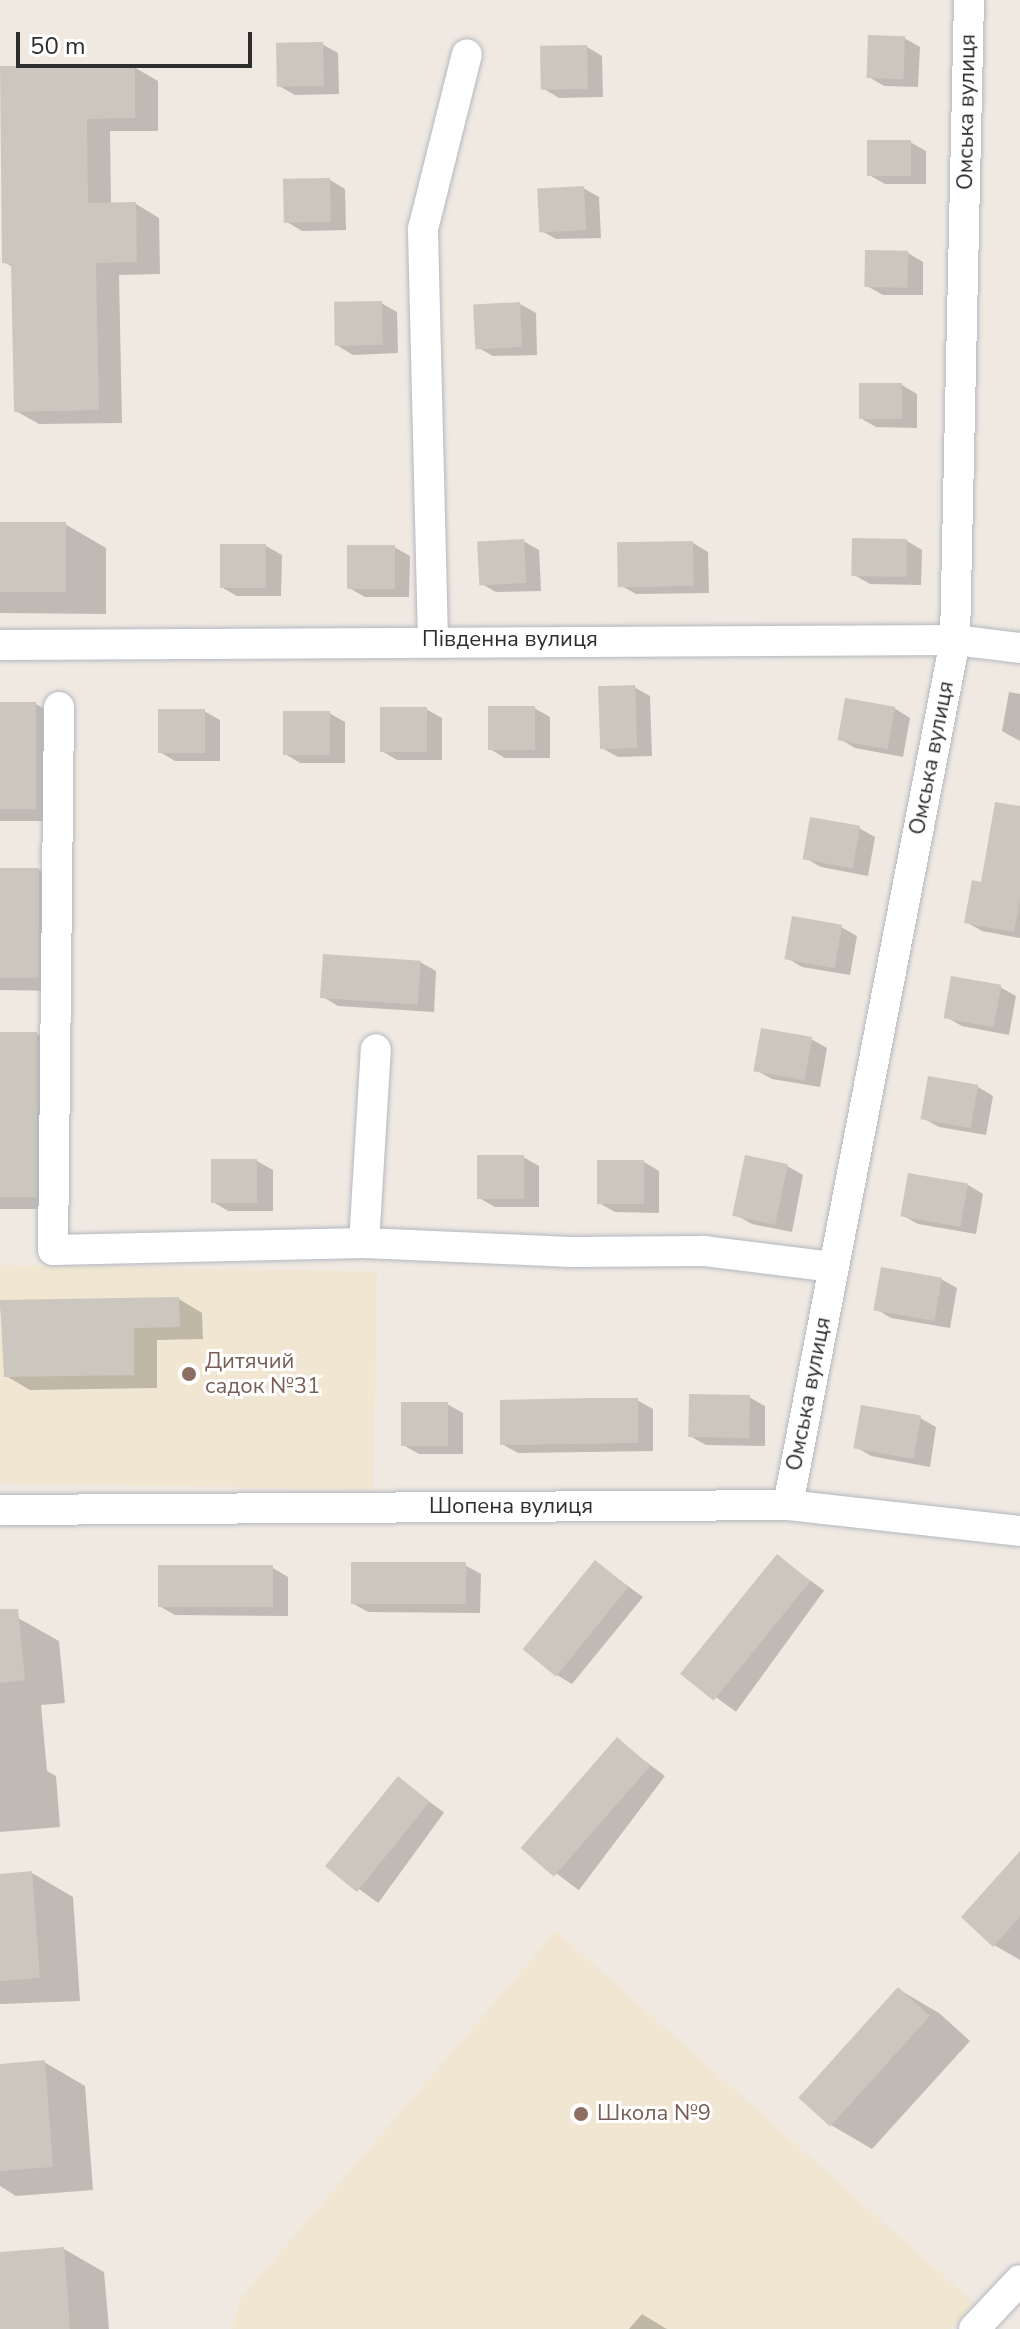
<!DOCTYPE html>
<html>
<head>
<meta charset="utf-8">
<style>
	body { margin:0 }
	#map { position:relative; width:1020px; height:2329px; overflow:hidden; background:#efe9e1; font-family:"Nunito Sans",sans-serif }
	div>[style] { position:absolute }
	.education>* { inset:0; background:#f0e6d1; transform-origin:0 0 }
	.shadow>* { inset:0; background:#0003; transform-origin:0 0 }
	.building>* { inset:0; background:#cbc7bf; transform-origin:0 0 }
	.roads { filter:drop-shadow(0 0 2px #b4b7c1) drop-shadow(0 0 2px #b4b7c1) }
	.minor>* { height:30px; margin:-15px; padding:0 15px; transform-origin:15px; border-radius:15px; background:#fff }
	.dots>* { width:22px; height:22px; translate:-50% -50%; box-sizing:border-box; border:4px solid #fff; border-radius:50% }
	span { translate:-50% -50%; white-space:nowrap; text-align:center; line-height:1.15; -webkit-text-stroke:6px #fff; paint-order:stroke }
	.street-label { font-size:22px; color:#2e2e2e }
	.education-label { font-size:22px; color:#785e54 }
	.left { translate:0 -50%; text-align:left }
	.scale { position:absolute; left:16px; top:32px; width:236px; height:36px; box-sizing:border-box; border:4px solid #2e2e2e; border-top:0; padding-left:10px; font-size:24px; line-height:28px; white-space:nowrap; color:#2e2e2e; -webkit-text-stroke:6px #fff; paint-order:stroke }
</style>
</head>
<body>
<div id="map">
	<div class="education">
		<div style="left:0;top:1265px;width:377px;height:218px;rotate:1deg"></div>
		<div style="clip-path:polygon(556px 1931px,974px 2303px,951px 2329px,232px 2329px,241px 2298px)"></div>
	</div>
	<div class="shadow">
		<div style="clip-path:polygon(904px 38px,920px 47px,918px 87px,884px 86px,869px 77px)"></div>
		<div style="clip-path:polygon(322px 44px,338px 53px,339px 94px,295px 95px,279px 86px)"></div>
		<div style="clip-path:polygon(587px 47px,602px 56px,603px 97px,559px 98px,544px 89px)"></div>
		<div style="clip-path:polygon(134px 67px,158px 81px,158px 131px,110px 131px,111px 205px,136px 204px,159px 218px,160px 274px,119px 275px,122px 423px,39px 424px,16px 411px,14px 268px,4px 262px,2px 68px)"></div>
		<div style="clip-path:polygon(910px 142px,926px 151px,926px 184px,885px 184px,869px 175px)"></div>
		<div style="clip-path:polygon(330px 180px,345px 189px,346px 230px,302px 231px,287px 222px)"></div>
		<div style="clip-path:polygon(583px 188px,599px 197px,601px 238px,556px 239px,540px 230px)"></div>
		<div style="clip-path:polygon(908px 253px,923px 262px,923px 295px,883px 295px,867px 286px)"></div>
		<div style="clip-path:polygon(381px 303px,397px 312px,398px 353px,353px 355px,338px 346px)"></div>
		<div style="clip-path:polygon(520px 304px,536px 313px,537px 355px,493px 356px,477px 347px)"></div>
		<div style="clip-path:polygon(902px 385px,917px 394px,917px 428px,876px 427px,860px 418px)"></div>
		<div style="clip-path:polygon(65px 524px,106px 548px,106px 614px,0 613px,0 525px)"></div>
		<div style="clip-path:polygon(523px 541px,539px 550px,541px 591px,496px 592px,480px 583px)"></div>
		<div style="clip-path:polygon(907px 541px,922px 550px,921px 585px,870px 584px,854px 575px)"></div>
		<div style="clip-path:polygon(693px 543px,708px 552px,709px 593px,636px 594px,620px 585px)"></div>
		<div style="clip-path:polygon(266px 546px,282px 555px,281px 596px,237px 596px,221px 587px)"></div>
		<div style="clip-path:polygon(394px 547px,410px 556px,409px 597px,365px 597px,349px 588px)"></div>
		<div style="clip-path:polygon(634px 687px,650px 696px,652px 756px,618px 757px,602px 748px)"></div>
		<div style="clip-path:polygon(1009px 692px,1020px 694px,1020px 741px,1002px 731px)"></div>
		<div style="clip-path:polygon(0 704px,36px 704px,59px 718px,60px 821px,0 821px)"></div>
		<div style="clip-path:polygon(534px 708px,550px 717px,550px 758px,505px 758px,490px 749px)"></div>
		<div style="clip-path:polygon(894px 708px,910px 718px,903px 757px,855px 748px,840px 739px)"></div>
		<div style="clip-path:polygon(426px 709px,442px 718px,442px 760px,397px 760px,382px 751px)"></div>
		<div style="clip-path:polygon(204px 711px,220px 720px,220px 761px,175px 761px,160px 752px)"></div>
		<div style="clip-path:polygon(329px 713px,345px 722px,345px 763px,300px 763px,285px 754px)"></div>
		<div style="clip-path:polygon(1020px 808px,1020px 938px,982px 931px,966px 922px)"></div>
		<div style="clip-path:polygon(859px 828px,875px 837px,868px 876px,821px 867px,805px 858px)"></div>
		<div style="clip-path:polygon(0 870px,39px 870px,62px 883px,61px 991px,0 990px)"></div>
		<div style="clip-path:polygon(841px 927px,857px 936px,850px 975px,802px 967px,787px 958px)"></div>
		<div style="clip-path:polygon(420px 962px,436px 971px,434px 1012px,338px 1006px,323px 997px)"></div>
		<div style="clip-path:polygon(1000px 987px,1016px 996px,1009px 1035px,962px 1026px,946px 1017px)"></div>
		<div style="clip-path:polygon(0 1034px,37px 1034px,60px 1048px,58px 1209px,0 1209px)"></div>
		<div style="clip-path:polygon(811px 1039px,827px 1048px,820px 1087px,772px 1079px,756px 1070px)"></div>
		<div style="clip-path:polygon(978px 1087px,993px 1096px,986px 1135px,939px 1127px,923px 1118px)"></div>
		<div style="clip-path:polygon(523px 1157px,539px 1166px,539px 1207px,495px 1207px,479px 1198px)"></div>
		<div style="clip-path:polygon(257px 1161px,273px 1170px,273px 1211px,228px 1211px,213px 1202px)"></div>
		<div style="clip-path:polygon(644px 1162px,659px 1171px,659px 1213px,615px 1212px,599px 1203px)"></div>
		<div style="clip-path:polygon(787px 1166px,803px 1175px,792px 1232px,752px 1224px,736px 1215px)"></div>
		<div style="clip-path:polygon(968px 1185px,983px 1194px,976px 1234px,918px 1224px,902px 1215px)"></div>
		<div style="clip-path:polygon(941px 1279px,957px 1288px,950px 1328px,891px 1318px,876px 1309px)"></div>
		<div style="clip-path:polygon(179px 1299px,202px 1313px,203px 1339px,157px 1340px,157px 1388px,30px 1390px,6px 1376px,0 1302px)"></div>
		<div style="clip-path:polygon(749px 1397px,765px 1406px,765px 1446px,706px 1445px,690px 1436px)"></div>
		<div style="clip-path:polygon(637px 1400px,653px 1409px,653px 1451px,518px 1453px,502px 1444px)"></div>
		<div style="clip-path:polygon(447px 1404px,463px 1413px,463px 1454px,419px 1454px,403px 1445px)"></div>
		<div style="clip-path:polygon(920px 1418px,936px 1427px,930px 1467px,871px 1456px,856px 1447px)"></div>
		<div style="left:778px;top:1557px;width:57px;height:150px;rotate:36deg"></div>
		<div style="clip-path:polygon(596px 1563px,643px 1597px,572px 1684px,557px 1675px)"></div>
		<div style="clip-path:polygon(465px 1565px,481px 1574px,480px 1613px,368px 1612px,352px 1603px)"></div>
		<div style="clip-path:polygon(273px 1568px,288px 1577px,288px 1616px,175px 1615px,159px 1606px)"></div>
		<div style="clip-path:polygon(18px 1618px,59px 1641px,65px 1703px,41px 1705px,47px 1771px,56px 1776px,60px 1827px,0 1832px,0 1620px)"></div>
		<div style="left:617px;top:1740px;width:60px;height:143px;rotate:37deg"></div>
		<div style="left:398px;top:1779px;width:57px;height:112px;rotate:36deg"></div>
		<div style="clip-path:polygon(1020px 1854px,1020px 1960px,994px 1945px)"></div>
		<div style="clip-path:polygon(32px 1873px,73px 1897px,80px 2001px,0 2004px,0 1876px)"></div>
		<div style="clip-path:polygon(898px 1989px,939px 2013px,970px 2041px,872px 2149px,831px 2125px)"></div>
		<div style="clip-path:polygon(44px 2062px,85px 2086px,93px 2190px,16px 2196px,0 2186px,0 2066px)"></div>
		<div style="clip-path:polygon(64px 2249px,104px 2272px,109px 2329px,0 2329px,0 2254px)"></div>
		<div style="clip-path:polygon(642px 2314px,665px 2328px,667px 2329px,629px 2329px)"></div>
	</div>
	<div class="building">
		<div style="left:868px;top:35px;width:37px;height:43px;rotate:2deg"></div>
		<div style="left:323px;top:42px;width:44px;height:47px;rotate:89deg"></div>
		<div style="left:587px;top:45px;width:44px;height:47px;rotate:89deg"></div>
		<div style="clip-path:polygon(135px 65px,135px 118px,87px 119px,88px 203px,136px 202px,137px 262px,96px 263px,99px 410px,14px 412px,11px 264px,2px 263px,0 66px)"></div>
		<div style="left:867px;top:140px;width:44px;height:36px"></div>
		<div style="left:330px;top:178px;width:44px;height:47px;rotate:89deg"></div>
		<div style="left:584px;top:186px;width:44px;height:47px;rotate:87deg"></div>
		<div style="left:865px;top:250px;width:43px;height:37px;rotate:1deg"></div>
		<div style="left:382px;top:301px;width:44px;height:48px;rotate:89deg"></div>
		<div style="left:520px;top:302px;width:45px;height:47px;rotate:87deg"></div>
		<div style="left:859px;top:383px;width:43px;height:36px"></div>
		<div style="left:66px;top:522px;width:70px;height:66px;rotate:90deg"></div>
		<div style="left:852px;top:538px;width:55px;height:38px;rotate:1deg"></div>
		<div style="left:524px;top:539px;width:44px;height:47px;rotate:87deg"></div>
		<div style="left:693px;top:541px;width:45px;height:76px;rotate:89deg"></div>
		<div style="left:220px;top:544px;width:46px;height:44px"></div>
		<div style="left:347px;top:545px;width:48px;height:44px"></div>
		<div style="left:635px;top:685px;width:63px;height:37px;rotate:88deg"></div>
		<div style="left:845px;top:698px;width:51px;height:43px;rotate:10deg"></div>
		<div style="left:0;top:702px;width:36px;height:107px"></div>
		<div style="left:488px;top:706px;width:47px;height:44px"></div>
		<div style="left:380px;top:707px;width:47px;height:45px"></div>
		<div style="left:158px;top:709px;width:47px;height:44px"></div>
		<div style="left:283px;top:711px;width:47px;height:44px"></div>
		<div style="clip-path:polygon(995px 802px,1020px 806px,1020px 899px,1014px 932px,964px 923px,972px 880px,981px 882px)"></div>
		<div style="left:810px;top:817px;width:51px;height:43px;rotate:10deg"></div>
		<div style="left:0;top:868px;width:39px;height:110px"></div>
		<div style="left:792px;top:916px;width:51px;height:44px;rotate:10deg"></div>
		<div style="left:323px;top:954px;width:98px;height:44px;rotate:4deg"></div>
		<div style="left:951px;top:976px;width:51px;height:43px;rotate:10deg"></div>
		<div style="left:761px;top:1028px;width:52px;height:44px;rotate:10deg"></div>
		<div style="left:0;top:1032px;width:37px;height:165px"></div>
		<div style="left:928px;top:1076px;width:51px;height:44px;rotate:10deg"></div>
		<div style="left:477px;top:1155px;width:47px;height:44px"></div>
		<div style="left:745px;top:1155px;width:44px;height:62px;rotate:12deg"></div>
		<div style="left:211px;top:1159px;width:46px;height:44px"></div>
		<div style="left:597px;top:1160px;width:47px;height:44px"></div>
		<div style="left:908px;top:1173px;width:61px;height:44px;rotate:10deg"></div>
		<div style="left:881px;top:1267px;width:62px;height:44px;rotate:10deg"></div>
		<div style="clip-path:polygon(179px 1297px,180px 1327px,134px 1328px,134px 1375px,4px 1377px,0 1300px)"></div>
		<div style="left:689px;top:1394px;width:61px;height:43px;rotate:1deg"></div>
		<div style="clip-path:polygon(591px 1398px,638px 1398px,638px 1443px,500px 1445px,500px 1400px)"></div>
		<div style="left:401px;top:1402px;width:47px;height:44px"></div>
		<div style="left:861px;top:1405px;width:61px;height:44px;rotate:10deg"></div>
		<div style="left:777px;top:1554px;width:43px;height:154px;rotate:39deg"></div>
		<div style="left:595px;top:1560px;width:43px;height:115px;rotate:39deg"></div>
		<div style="left:351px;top:1562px;width:115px;height:42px"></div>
		<div style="left:158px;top:1565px;width:115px;height:42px"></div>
		<div style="clip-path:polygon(0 1609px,18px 1609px,25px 1680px,0 1683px)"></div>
		<div style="left:617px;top:1737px;width:44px;height:147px;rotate:41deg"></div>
		<div style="left:398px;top:1776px;width:41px;height:116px;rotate:39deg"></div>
		<div style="clip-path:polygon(1020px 1851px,1020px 1917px,993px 1947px,961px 1917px)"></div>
		<div style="clip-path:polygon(32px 1871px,40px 1978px,0 1981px,0 1874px)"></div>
		<div style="left:898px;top:1987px;width:43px;height:149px;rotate:42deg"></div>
		<div style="clip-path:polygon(45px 2060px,53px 2167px,0 2171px,0 2064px)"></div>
		<div style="clip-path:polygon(64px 2247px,70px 2329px,0 2329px,0 2252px)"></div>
	</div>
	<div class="roads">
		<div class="minor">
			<div style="left:433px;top:640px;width:411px;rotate:-91.4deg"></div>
			<div style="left:423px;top:229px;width:180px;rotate:-75.9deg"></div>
			<div style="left:0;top:645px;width:955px;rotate:-0.3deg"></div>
			<div style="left:955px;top:640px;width:65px;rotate:7deg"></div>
			<div style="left:59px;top:707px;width:543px;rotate:90.63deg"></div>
			<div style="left:53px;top:1250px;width:311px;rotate:-1.3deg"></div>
			<div style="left:364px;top:1243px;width:206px;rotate:2.5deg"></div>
			<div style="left:570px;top:1252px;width:134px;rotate:-0.4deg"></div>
			<div style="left:704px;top:1251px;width:130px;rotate:7.1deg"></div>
			<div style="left:364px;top:1243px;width:194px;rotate:-86.5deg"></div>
			<div style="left:788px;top:1505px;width:881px;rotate:-79.07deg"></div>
			<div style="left:955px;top:640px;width:640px;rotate:-88.75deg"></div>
			<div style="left:0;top:1510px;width:788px;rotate:-0.36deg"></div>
			<div style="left:788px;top:1505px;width:233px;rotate:6.4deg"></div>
			<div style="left:974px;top:2329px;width:67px;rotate:-46.8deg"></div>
		</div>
	</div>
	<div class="dots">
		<div style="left:189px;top:1374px;background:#8d6e63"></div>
		<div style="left:581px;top:2114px;background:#8d6e63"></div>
	</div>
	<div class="street-label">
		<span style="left:967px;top:112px;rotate:-89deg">Омська вулиця</span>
		<span style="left:510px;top:640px">Південна вулиця</span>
		<span style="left:932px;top:758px;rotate:-79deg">Омська вулиця</span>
		<span style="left:809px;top:1394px;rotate:-79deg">Омська вулиця</span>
		<span style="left:511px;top:1507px">Шопена вулиця</span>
	</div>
	<div class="education-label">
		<span class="left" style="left:205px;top:1374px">Дитячий<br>садок №31</span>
		<span class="left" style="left:597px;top:2114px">Школа №9</span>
	</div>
	<div class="scale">50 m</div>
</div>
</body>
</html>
